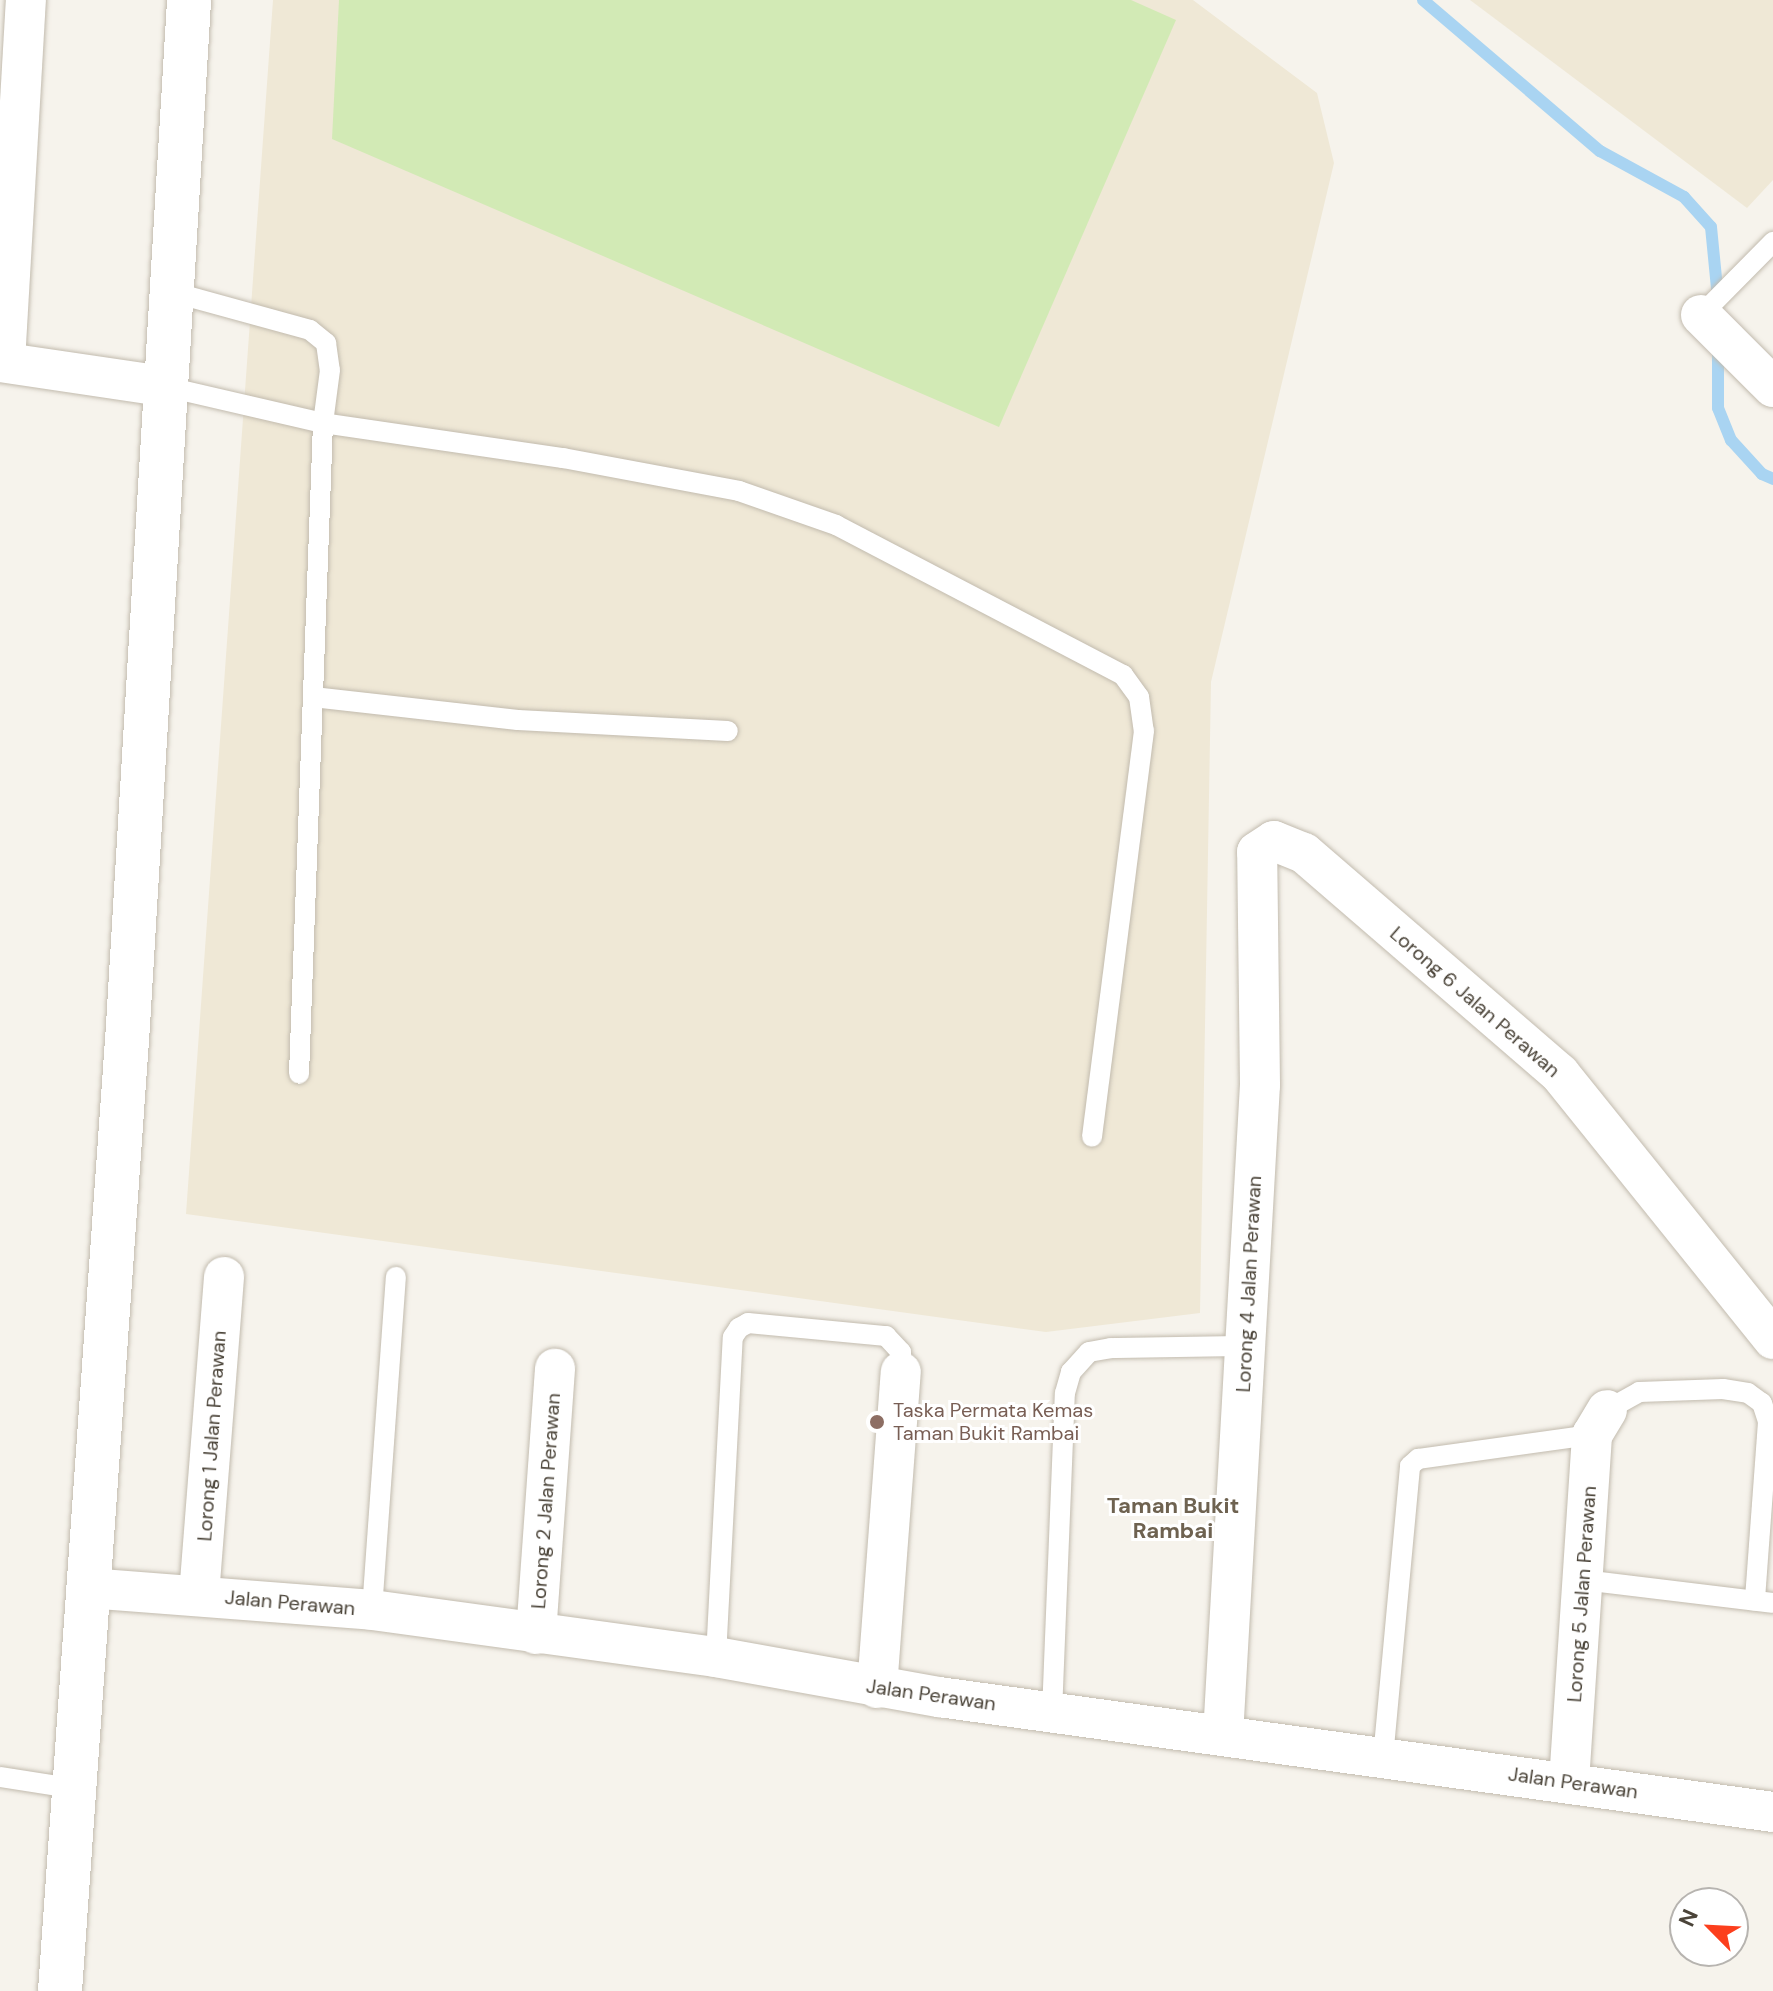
<!DOCTYPE html>
<html>
<head>
<meta charset="utf-8">
<style>
	body { margin:0 }
	#map { position:relative; width:1773px; height:1991px; overflow:hidden; background:#f6f3ec; font-family:"DM Sans",sans-serif }
	div>[style] { position:absolute }
	.education>* { inset:0; background:#efe8d6 }
	.green>* { inset:0; background:#d2eab5 }
	.stream>* { height:12px; margin:-6px; padding:0 6px; transform-origin:6px; border-radius:6px; background:#a9d4f2 }
	.roads { filter:drop-shadow(0 0 2px #c2bbae) drop-shadow(0 0 2px #c2bbae) }
	.service>* { height:20px; margin:-10px; padding:0 10px; transform-origin:10px; border-radius:10px; background:#fff }
	.minor>* { height:40px; margin:-20px; padding:0 20px; transform-origin:20px; border-radius:20px; background:#fff }
	.tertiary>* { height:44px; margin:-22px; padding:0 22px; transform-origin:22px; border-radius:22px; background:#fff }
	.dots>* { width:22px; height:22px; translate:-50% -50%; box-sizing:border-box; border:4px solid #fff; border-radius:50% }
	span { translate:-50% -50%; white-space:nowrap; text-align:center; line-height:1.15; -webkit-text-stroke:6px #fff; paint-order:stroke }
	.street-label { font-size:20px; color:#4b4439 }
	.education-label { font-size:20px; color:#785e54 }
	.left { translate:0 -50%; text-align:left }
	.neighbourhood-label { font-size:22px; color:#6e6250; font-weight:700 }
	.north { position:absolute; left:1669px; top:1887px; width:80px; height:80px; box-sizing:border-box; background:#fff; border:2px solid #b7b4b0; border-radius:50%; rotate:294deg; font-size:22px; font-weight:700; line-height:32px; text-align:center; color:#4b4439 }
	.north::after { content:''; display:block; margin:auto; width:28px; height:36px; background:#fc3f1d; clip-path:polygon(50% 0,100% 100%,50% 72%,0 100%) }
</style>
</head>
<body>
<div id="map">
	<div class="education">
		<div style="clip-path:polygon(273px 0,1193px 0,1317px 93px,1334px 163px,1211px 682px,1200px 1313px,1046px 1332px,186px 1214px)"></div>
		<div style="clip-path:polygon(1470px 0,1773px 0,1773px 180px,1747px 208px)"></div>
	</div>
	<div class="green">
		<div style="clip-path:polygon(339px 0,1131px 0,1176px 20px,999px 427px,332px 139px)"></div>
	</div>
	<div class="stream">
		<div style="left:1423px;top:0;width:233px;rotate:40.5deg"></div>
		<div style="left:1600px;top:151px;width:96px;rotate:28.7deg"></div>
		<div style="left:1684px;top:197px;width:40px;rotate:48deg"></div>
		<div style="left:1711px;top:227px;width:71px;rotate:84.4deg"></div>
		<div style="left:1718px;top:344px;width:64px;rotate:90deg"></div>
		<div style="left:1718px;top:408px;width:35px;rotate:68deg"></div>
		<div style="left:1731px;top:440px;width:46px;rotate:47.6deg"></div>
		<div style="left:1762px;top:474px;width:12px;rotate:24deg"></div>
	</div>
	<div class="roads">
		<div class="service">
			<div style="left:172px;top:292px;width:143px;rotate:15.4deg"></div>
			<div style="left:310px;top:330px;width:21px;rotate:39deg"></div>
			<div style="left:326px;top:343px;width:27px;rotate:82deg"></div>
			<div style="left:330px;top:370px;width:53px;rotate:97.5deg"></div>
			<div style="left:323px;top:423px;width:651px;rotate:92.11deg"></div>
			<div style="left:1701px;top:315px;width:103px;rotate:-45.4deg"></div>
			<div style="left:163px;top:386px;width:164px;rotate:13deg"></div>
			<div style="left:323px;top:423px;width:243px;rotate:8.3deg"></div>
			<div style="left:563px;top:458px;width:179px;rotate:10.6deg"></div>
			<div style="left:739px;top:491px;width:103px;rotate:19.3deg"></div>
			<div style="left:836px;top:525px;width:324px;rotate:27.6deg"></div>
			<div style="left:1123px;top:675px;width:27px;rotate:54deg"></div>
			<div style="left:1139px;top:697px;width:34px;rotate:82deg"></div>
			<div style="left:1144px;top:731px;width:409px;rotate:97.3deg"></div>
			<div style="left:313px;top:697px;width:206px;rotate:6.4deg"></div>
			<div style="left:518px;top:720px;width:210px;rotate:3deg"></div>
			<div style="left:1607px;top:1410px;width:37px;rotate:-29deg"></div>
			<div style="left:1639px;top:1392px;width:84px;rotate:-2deg"></div>
			<div style="left:1723px;top:1389px;width:25px;rotate:9deg"></div>
			<div style="left:1748px;top:1393px;width:17px;rotate:36deg"></div>
			<div style="left:1762px;top:1403px;width:20px;rotate:72deg"></div>
			<div style="left:1768px;top:1422px;width:179px;rotate:94.2deg"></div>
			<div style="left:1583px;top:1580px;width:191px;rotate:6.9deg"></div>
			<div style="left:372px;top:1610px;width:334px;rotate:-85.9deg"></div>
			<div style="left:716px;top:1657px;width:320px;rotate:-87deg"></div>
			<div style="left:733px;top:1337px;width:11px;rotate:-56deg"></div>
			<div style="left:739px;top:1328px;width:10px;rotate:-29deg"></div>
			<div style="left:748px;top:1323px;width:139px;rotate:5.4deg"></div>
			<div style="left:886px;top:1336px;width:22px;rotate:47deg"></div>
			<div style="left:901px;top:1352px;width:20px;rotate:90deg"></div>
			<div style="left:1052px;top:1713px;width:320px;rotate:-87.7deg"></div>
			<div style="left:1065px;top:1393px;width:22px;rotate:-74deg"></div>
			<div style="left:1071px;top:1372px;width:27px;rotate:-48deg"></div>
			<div style="left:1089px;top:1352px;width:22px;rotate:-10deg"></div>
			<div style="left:1111px;top:1348px;width:134px;rotate:-0.9deg"></div>
			<div style="left:1383px;top:1758px;width:293px;rotate:-84.7deg"></div>
			<div style="left:1410px;top:1466px;width:11px;rotate:-41deg"></div>
			<div style="left:1418px;top:1459px;width:176px;rotate:-7.9deg"></div>
			<div style="left:0;top:1777px;width:72px;rotate:8.8deg"></div>
		</div>
		<div class="minor">
			<div style="left:1701px;top:315px;width:102px;rotate:45deg"></div>
			<div style="left:0;top:362px;width:165px;rotate:8.4deg"></div>
			<div style="left:5px;top:362px;width:363px;rotate:-86.7deg"></div>
			<div style="left:88px;top:1588px;width:285px;rotate:4.4deg"></div>
			<div style="left:372px;top:1610px;width:347px;rotate:7.8deg"></div>
			<div style="left:716px;top:1657px;width:227px;rotate:10.2deg"></div>
			<div style="left:939px;top:1697px;width:842px;rotate:7.85deg"></div>
			<div style="left:199px;top:1595px;width:319px;rotate:-85.5deg"></div>
			<div style="left:536px;top:1634px;width:266px;rotate:-85.9deg"></div>
			<div style="left:877px;top:1688px;width:317px;rotate:-85.7deg"></div>
			<div style="left:1223px;top:1736px;width:652px;rotate:-86.75deg"></div>
			<div style="left:1260px;top:1085px;width:233px;rotate:-90.7deg"></div>
			<div style="left:1257px;top:852px;width:20px;rotate:-33deg"></div>
			<div style="left:1274px;top:841px;width:32px;rotate:22deg"></div>
			<div style="left:1304px;top:853px;width:338px;rotate:40.8deg"></div>
			<div style="left:1560px;top:1074px;width:340px;rotate:51.2deg"></div>
			<div style="left:1569px;top:1782px;width:348px;rotate:-86.2deg"></div>
			<div style="left:1592px;top:1435px;width:29px;rotate:-59deg"></div>
		</div>
		<div class="tertiary">
			<div style="left:60px;top:1991px;width:968px;rotate:-85.97deg"></div>
			<div style="left:128px;top:1025px;width:1027px;rotate:-86.59deg"></div>
		</div>
	</div>
	<div class="dots">
		<div style="left:877px;top:1422px;background:#8d6e63"></div>
	</div>
	<div class="street-label">
		<span style="left:1475px;top:1002px;rotate:41deg">Lorong 6 Jalan Perawan</span>
		<span style="left:1249px;top:1284px;rotate:-87deg">Lorong 4 Jalan Perawan</span>
		<span style="left:212px;top:1436px;rotate:-86deg">Lorong 1 Jalan Perawan</span>
		<span style="left:546px;top:1501px;rotate:-86deg">Lorong 2 Jalan Perawan</span>
		<span style="left:1582px;top:1594px;rotate:-86deg">Lorong 5 Jalan Perawan</span>
		<span style="left:290px;top:1603px;rotate:5deg">Jalan Perawan</span>
		<span style="left:931px;top:1695px;rotate:8deg">Jalan Perawan</span>
		<span style="left:1573px;top:1783px;rotate:8deg">Jalan Perawan</span>
	</div>
	<div class="education-label">
		<span class="left" style="left:893px;top:1422px">Taska Permata Kemas<br>Taman Bukit Rambai</span>
	</div>
	<div class="neighbourhood-label">
		<span style="left:1173px;top:1518px">Taman Bukit<br>Rambai</span>
	</div>
	<div class="north">N</div>
</div>
</body>
</html>
